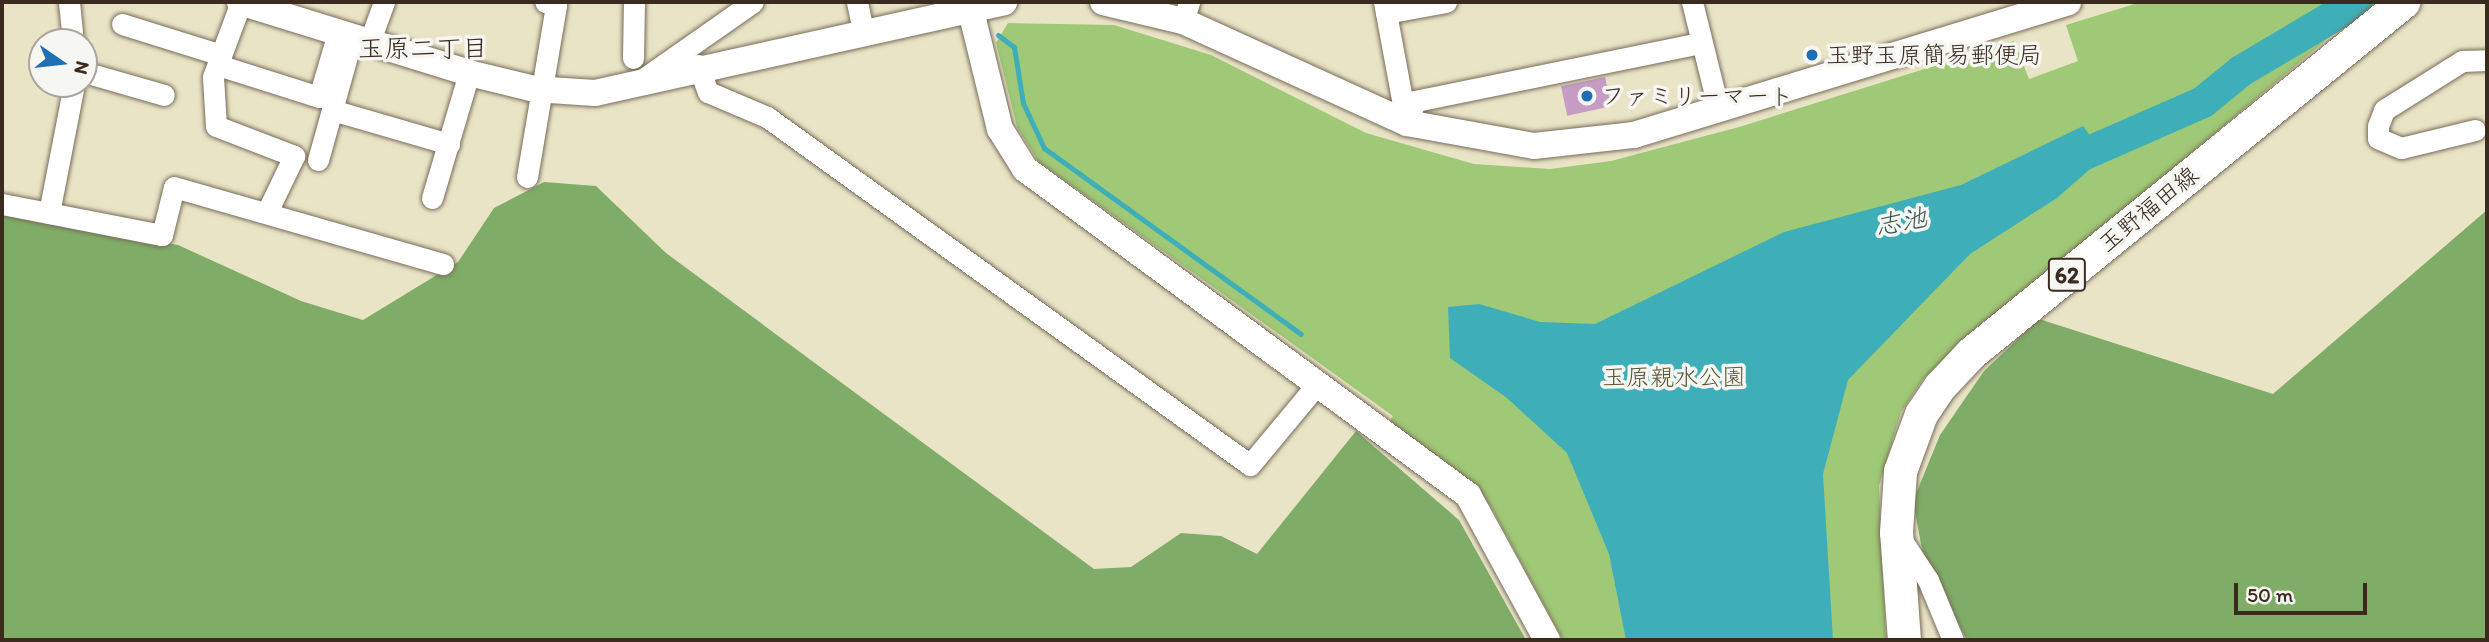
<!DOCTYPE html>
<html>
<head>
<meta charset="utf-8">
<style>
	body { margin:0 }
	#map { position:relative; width:2489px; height:642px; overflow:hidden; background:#eae4c7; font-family:Itim,"Klee One",sans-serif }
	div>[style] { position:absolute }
	.green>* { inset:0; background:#9fc976 }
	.forest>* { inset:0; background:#7fad67 }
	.water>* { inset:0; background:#3eafb8 }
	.stream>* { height:5px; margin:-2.5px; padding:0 2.5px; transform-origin:2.5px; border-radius:2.5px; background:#3eafb8 }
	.river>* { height:32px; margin:-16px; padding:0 16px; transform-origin:16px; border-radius:16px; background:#3eafb8 }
	.building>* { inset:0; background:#c69cc4; transform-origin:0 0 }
	.roads { filter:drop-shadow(0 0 2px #786b59) drop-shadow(0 0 2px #786b59) }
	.minor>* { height:21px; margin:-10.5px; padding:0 10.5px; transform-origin:10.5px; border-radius:10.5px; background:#fff }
	.tertiary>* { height:26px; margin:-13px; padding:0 13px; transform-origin:13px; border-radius:13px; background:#fff }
	.primary>* { height:33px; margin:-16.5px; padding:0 16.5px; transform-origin:16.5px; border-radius:16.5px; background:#fff }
	.dots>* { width:19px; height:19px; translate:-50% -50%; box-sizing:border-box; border:4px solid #f6f6f2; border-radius:50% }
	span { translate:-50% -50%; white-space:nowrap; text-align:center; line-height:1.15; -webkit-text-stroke:7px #f6f6f2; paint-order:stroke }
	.shield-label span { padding:2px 5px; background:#f6f6f2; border:2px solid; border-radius:5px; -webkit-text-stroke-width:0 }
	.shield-label { font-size:23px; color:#3b2a1e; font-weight:700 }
	.poi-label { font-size:24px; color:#3b2a1e }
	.left { translate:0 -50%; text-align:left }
	.street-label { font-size:24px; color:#3b2a1e }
	.park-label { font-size:24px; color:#595a38 }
	.neighbourhood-label { font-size:26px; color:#3b2a1e }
	.water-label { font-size:26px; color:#3c5954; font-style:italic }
	.frame { position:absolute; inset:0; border:4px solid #3b2a1e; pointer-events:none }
	.north { position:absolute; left:28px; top:28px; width:70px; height:70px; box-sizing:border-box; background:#f6f6f2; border:2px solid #aba49d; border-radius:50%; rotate:104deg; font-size:19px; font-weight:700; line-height:28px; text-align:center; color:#3b2a1e }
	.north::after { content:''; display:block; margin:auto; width:24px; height:32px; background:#1f6fb2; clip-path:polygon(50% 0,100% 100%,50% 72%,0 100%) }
	.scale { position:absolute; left:2234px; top:583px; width:133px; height:32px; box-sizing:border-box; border:4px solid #3b2a1e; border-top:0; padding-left:9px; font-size:21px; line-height:24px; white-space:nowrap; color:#3b2a1e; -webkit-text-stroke:5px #f6f6f2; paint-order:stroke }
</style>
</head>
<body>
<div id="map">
	<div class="green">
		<div style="clip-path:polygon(2141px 2px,2371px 2px,1923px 379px,1901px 412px,1879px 486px,1886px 640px,1563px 640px,1490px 505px,1457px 470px,1389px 422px,1393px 416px,1039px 162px,1017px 127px,996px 43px,1008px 23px,1114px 25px,1211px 55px,1366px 133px,1474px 164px,1550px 169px,1611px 161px,1739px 127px,2014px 41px,2029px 79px,2078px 61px,2066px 25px)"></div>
	</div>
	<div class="forest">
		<div style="clip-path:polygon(544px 182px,596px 186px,666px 253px,1094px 569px,1131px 567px,1181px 533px,1221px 536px,1257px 554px,1356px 431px,1459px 520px,1526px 640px,2px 640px,2px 214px,178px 245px,301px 301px,363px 320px,458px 262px,494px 208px)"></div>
		<div style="clip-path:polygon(2487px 210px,2487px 640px,1967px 640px,1924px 560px,1913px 501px,1940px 435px,1984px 371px,2039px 319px,2273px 394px)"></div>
	</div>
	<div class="water">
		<div style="clip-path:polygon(2083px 126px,2105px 156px,2057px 198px,1970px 254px,1848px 380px,1823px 474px,1833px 640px,1626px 640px,1609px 554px,1567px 453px,1507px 398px,1450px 358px,1448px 307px,1479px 304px,1540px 322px,1595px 324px,1784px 232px,1961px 185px)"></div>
	</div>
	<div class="stream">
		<div style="left:998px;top:35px;width:20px;rotate:37deg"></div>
		<div style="left:1014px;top:47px;width:57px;rotate:80.9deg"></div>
		<div style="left:1023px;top:103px;width:50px;rotate:65deg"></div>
		<div style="left:1044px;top:148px;width:317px;rotate:35.9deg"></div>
	</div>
	<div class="river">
		<div style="left:2062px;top:164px;width:154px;rotate:-23.7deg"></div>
		<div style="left:2203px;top:102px;width:49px;rotate:-39.2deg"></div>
		<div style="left:2241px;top:71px;width:135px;rotate:-30.7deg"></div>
	</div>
	<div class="building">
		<div style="left:1605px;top:77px;width:30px;height:45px;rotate:78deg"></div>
	</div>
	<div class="roads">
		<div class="minor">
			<div style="left:69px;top:2px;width:40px;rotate:84.3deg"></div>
			<div style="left:241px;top:2px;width:80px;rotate:110.5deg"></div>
			<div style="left:213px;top:77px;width:49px;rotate:86.5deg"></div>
			<div style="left:216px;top:126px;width:84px;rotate:21deg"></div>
			<div style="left:294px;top:156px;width:60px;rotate:115.7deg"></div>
			<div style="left:857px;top:2px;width:29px;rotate:78deg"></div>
			<div style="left:1384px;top:2px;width:121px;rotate:79.5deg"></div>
			<div style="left:1692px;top:2px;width:112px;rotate:76.1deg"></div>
			<div style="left:1386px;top:13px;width:61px;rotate:-10.4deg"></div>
			<div style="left:1183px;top:21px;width:20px;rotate:-72deg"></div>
			<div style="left:122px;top:24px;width:104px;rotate:17.4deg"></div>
			<div style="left:369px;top:43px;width:44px;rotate:-69.9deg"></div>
			<div style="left:633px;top:58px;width:56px;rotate:-89deg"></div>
			<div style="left:218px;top:65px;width:106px;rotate:17.6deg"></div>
			<div style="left:319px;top:97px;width:67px;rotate:-73.5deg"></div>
			<div style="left:698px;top:65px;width:29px;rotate:70deg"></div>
			<div style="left:708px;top:92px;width:64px;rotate:23deg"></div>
			<div style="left:767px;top:117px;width:595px;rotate:35.77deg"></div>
			<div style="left:1250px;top:465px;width:107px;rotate:-50.3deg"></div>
			<div style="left:84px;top:72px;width:83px;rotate:16deg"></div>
			<div style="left:643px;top:79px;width:134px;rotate:-35deg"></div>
			<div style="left:332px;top:110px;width:122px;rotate:16.2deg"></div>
			<div style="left:1407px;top:123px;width:23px;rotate:-70deg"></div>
			<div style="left:1415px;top:101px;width:291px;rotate:-11.5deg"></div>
			<div style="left:2475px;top:130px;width:76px;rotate:166.3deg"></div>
			<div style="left:2401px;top:148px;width:25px;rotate:-157deg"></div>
			<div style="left:2378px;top:138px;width:12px;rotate:-90deg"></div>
			<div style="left:2378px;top:126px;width:17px;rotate:-69deg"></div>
			<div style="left:2384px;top:110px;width:92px;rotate:-32.1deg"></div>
			<div style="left:2462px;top:61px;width:25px;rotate:-2deg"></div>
			<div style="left:318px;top:160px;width:127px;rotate:-74.4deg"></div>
			<div style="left:527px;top:177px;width:174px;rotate:-80.4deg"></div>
			<div style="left:556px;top:5px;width:11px;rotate:-165deg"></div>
			<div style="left:432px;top:198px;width:130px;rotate:-73.5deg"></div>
			<div style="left:2px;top:204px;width:163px;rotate:11deg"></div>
			<div style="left:162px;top:235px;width:49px;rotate:-76deg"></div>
			<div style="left:174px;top:187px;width:280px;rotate:16deg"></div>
			<div style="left:49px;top:213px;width:131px;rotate:-79deg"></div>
			<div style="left:1899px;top:536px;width:53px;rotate:56.6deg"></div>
			<div style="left:1928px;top:580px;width:65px;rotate:67.4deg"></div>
		</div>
		<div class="tertiary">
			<div style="left:240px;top:2px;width:240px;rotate:17.2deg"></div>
			<div style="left:469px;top:73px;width:67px;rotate:13.8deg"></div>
			<div style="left:534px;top:89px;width:61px;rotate:3.8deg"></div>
			<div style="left:595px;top:93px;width:419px;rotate:-12.5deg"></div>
			<div style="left:1103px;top:2px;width:82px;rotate:13.4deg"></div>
			<div style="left:1183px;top:21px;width:246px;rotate:24.5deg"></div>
			<div style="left:1407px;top:123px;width:129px;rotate:10.3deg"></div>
			<div style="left:1534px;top:146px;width:101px;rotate:-6.3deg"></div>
			<div style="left:1634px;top:135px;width:454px;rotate:-17deg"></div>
			<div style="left:970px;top:7px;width:126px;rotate:76.2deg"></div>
			<div style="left:1000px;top:129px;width:47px;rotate:58deg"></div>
			<div style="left:1025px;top:169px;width:550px;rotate:36.35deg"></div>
			<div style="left:1468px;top:495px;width:165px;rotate:61.4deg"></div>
		</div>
		<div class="primary">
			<div style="left:1904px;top:640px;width:108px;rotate:-94.2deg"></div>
			<div style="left:1896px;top:532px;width:61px;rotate:-86.2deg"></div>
			<div style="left:1900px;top:471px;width:61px;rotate:-69.8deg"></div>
			<div style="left:1921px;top:414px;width:34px;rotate:-56deg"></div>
			<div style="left:1940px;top:386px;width:45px;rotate:-46.8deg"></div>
			<div style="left:1971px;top:353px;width:557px;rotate:-39.09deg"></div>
		</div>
	</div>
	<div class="dots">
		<div style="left:1812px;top:55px;background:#1f6fb2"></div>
		<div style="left:1587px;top:96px;background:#1f6fb2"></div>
	</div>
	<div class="shield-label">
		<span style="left:2067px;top:275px">62</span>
	</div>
	<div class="poi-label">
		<span class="left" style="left:1826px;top:55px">玉野玉原簡易郵便局</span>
		<span class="left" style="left:1601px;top:96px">ファミリーマート</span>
	</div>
	<div class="street-label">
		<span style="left:2148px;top:209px;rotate:-39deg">玉野福田線</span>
	</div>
	<div class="park-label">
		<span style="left:1674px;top:377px">玉原親水公園</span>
	</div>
	<div class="neighbourhood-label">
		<span style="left:423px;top:49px">玉原二丁目</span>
	</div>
	<div class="water-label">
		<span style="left:1901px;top:222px;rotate:-10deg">志池</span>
	</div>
	<div class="frame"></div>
	<div class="north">N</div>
	<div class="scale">50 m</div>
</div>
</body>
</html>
